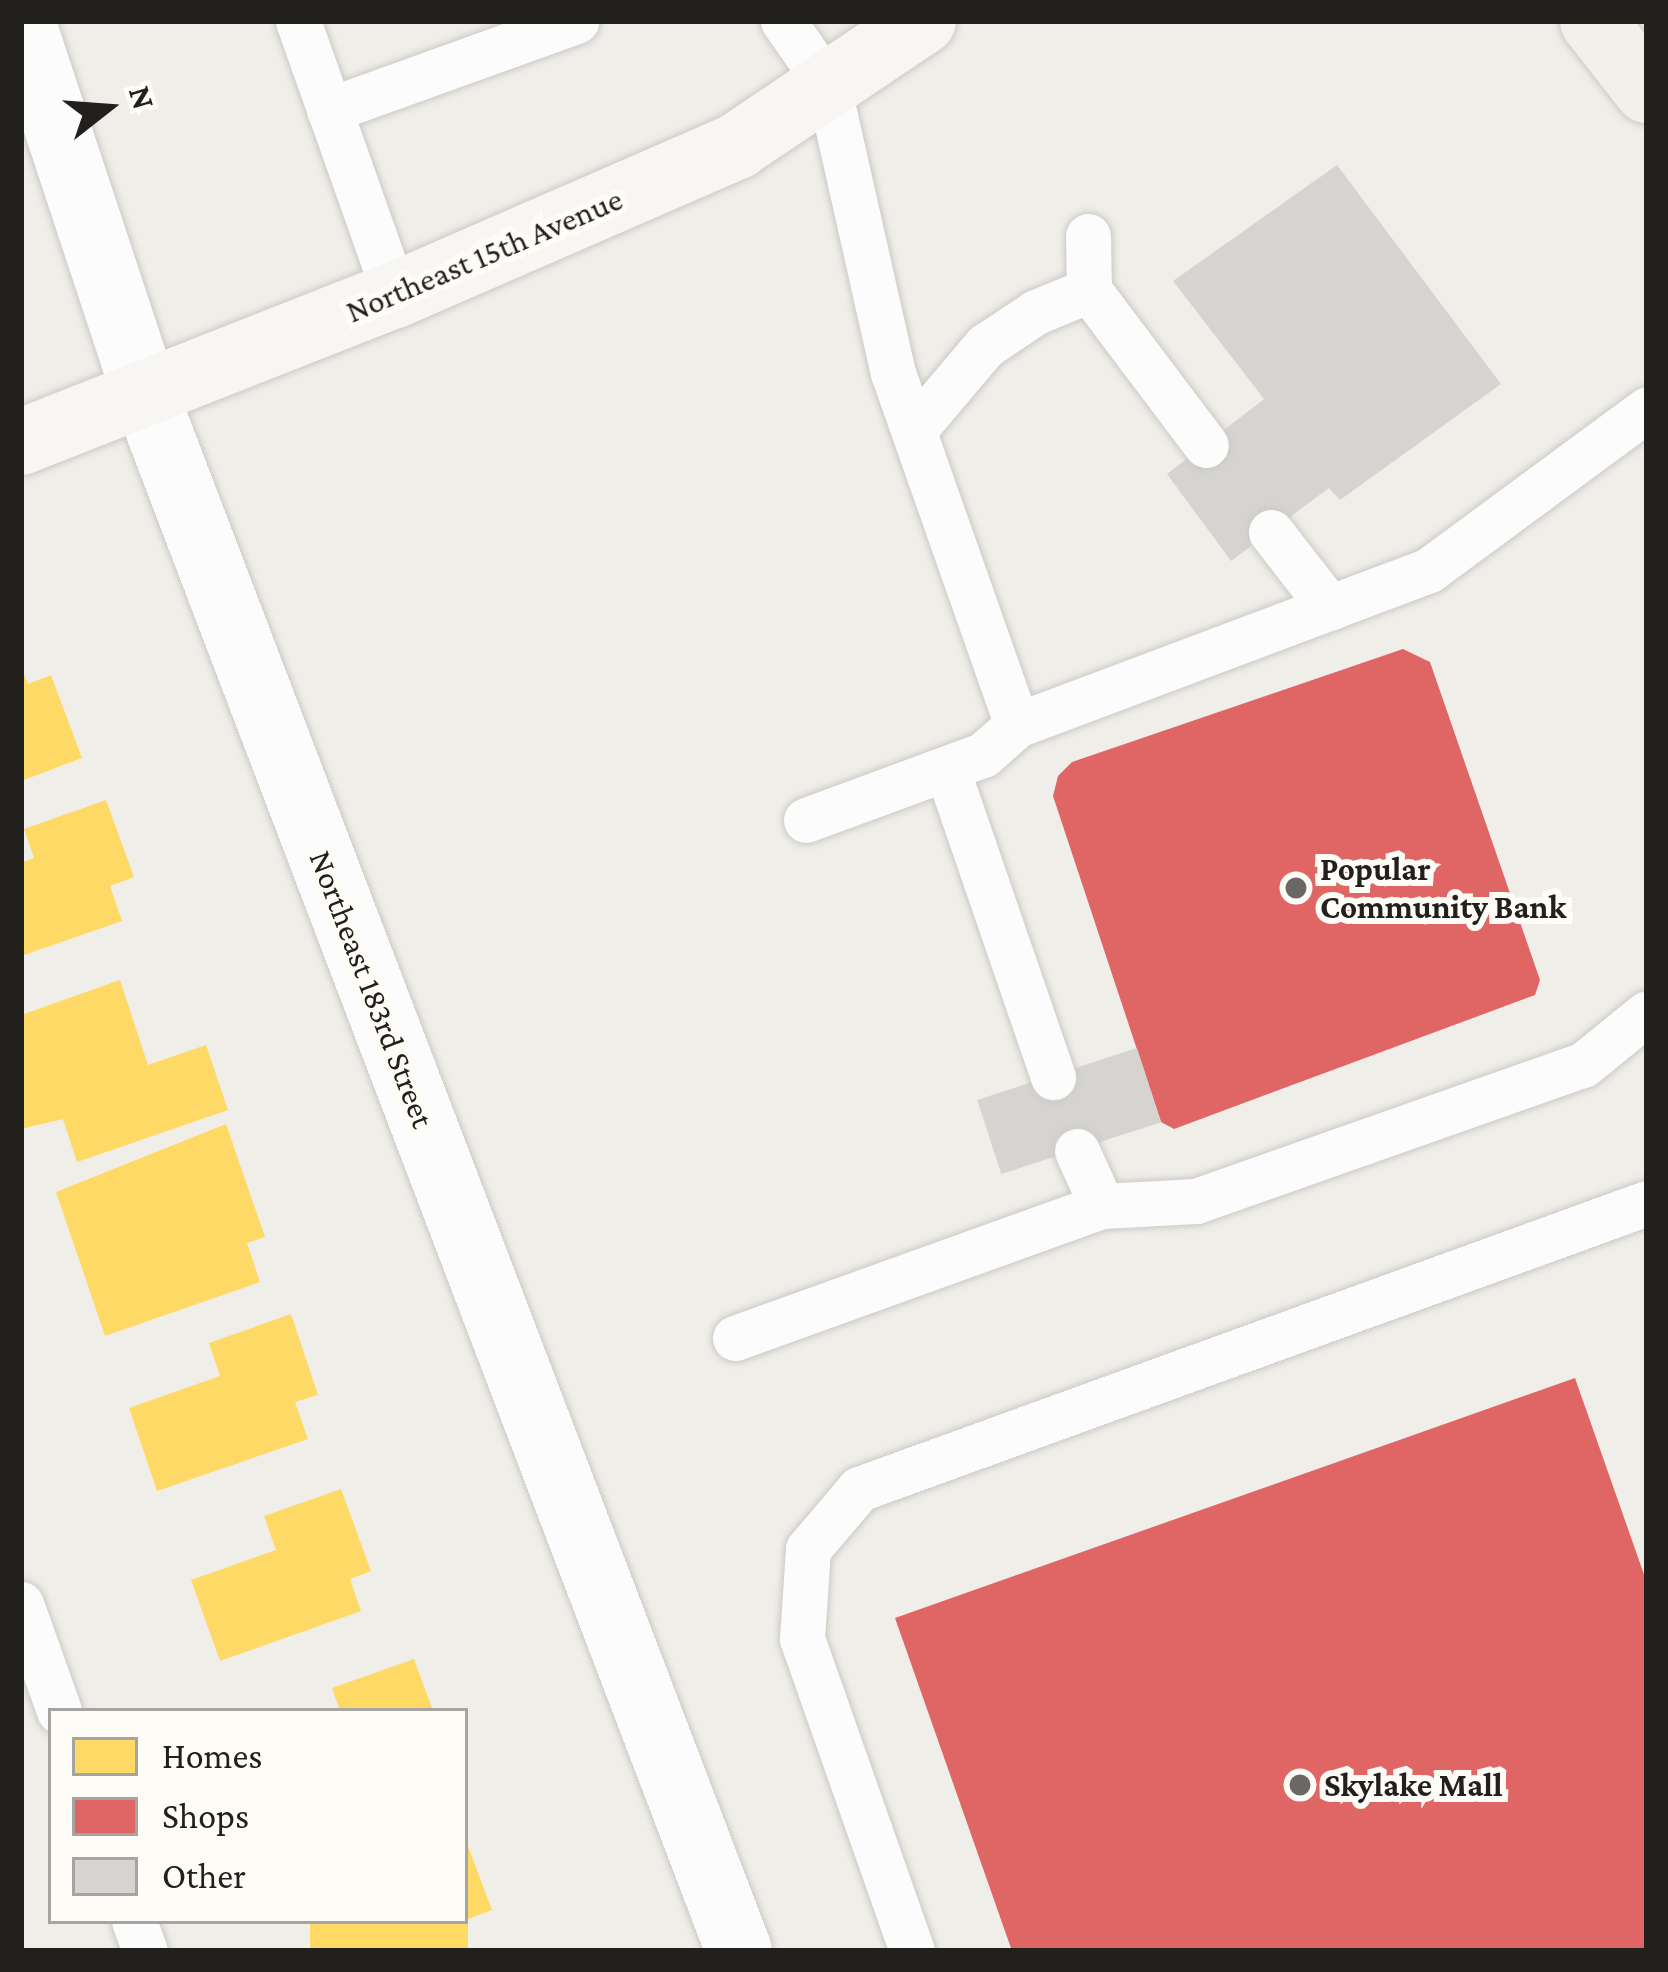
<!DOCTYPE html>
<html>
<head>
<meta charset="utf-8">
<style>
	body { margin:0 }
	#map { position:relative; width:1668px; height:1972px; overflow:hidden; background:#f0eee9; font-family:"Crimson Pro",serif }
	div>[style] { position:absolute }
	.homes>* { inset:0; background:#ffd966; transform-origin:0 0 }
	.shops>* { inset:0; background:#e06666 }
	.building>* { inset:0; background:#d6d4d0; transform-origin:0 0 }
	.roads { filter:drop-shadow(0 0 3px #cccac6) drop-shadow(0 0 3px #cccac6) }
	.lane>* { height:45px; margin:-22.5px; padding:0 22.5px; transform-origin:22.5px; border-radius:22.5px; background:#fdfcfc }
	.street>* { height:66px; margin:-33px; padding:0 33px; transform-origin:33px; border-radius:33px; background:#fdfcfc }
	.secondary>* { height:66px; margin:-33px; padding:0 33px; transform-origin:33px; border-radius:33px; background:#f8f6f2 }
	.primary>* { height:66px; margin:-33px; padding:0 33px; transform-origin:33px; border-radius:33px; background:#f3f0e9 }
	.dots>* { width:33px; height:33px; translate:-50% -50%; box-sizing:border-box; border:6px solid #fefcf7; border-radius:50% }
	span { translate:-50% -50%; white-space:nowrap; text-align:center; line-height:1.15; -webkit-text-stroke:12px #fefcf7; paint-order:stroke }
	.street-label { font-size:33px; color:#22201d }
	.poi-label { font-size:33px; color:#22201d; font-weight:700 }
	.left { translate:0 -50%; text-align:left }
	.frame { position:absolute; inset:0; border:24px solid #22201d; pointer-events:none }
	.legend { position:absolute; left:48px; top:1708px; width:420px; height:216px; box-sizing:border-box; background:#fefcf7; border:3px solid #a6a4a0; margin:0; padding:15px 21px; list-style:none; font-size:36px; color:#22201d }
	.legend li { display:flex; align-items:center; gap:24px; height:60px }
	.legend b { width:60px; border:3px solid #a6a4a0 }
	.north { position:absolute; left:48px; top:48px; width:120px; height:120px; -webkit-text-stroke:9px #fefcf7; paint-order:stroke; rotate:73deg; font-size:33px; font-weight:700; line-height:48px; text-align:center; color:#22201d }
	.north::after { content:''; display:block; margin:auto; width:42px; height:54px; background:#22201d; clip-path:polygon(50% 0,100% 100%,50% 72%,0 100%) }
</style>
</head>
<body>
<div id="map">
	<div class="homes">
		<div style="clip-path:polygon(21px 667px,28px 684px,51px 675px,82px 758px,21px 781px)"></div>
		<div style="clip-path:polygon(106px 800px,134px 877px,110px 886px,122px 921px,21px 956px,21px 863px,34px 858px,24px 829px)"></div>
		<div style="clip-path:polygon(120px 980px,148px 1065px,206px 1045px,228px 1110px,77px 1162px,63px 1119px,21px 1129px,21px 1015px)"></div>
		<div style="clip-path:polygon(226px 1124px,265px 1237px,247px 1243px,260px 1282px,105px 1336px,56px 1192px)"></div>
		<div style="clip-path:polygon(291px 1314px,318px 1395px,295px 1402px,308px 1439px,157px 1491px,129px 1408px,220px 1376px,209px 1343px)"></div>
		<div style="clip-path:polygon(341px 1489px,371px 1571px,350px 1579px,361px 1611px,220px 1661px,191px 1580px,276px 1550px,264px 1516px)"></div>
		<div style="clip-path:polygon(414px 1659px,433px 1711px,340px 1711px,332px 1688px)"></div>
		<div style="clip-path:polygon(465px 1838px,492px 1910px,465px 1920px)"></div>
		<div style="left:310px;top:1921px;width:158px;height:32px"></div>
	</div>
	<div class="shops">
		<div style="clip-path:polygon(1403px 649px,1430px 662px,1540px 980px,1535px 995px,1174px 1129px,1161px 1122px,1053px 796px,1058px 776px,1072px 762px)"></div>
		<div style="clip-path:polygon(1575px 1378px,1647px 1583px,1647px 1951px,1012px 1951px,895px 1618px)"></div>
	</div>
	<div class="building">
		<div style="clip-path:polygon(1337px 165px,1501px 384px,1340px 500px,1329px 488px,1231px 561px,1167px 474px,1264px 399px,1173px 281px)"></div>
		<div style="left:1137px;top:1048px;width:78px;height:168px;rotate:72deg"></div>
	</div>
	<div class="roads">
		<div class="lane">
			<div style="left:298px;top:21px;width:291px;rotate:70.5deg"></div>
			<div style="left:783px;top:21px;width:78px;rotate:54.9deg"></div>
			<div style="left:828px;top:85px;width:295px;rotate:77.3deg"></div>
			<div style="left:893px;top:373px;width:373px;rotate:70.6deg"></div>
			<div style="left:1017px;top:725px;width:440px;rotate:-20.6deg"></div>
			<div style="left:1429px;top:570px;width:271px;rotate:-36.4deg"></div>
			<div style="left:329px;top:110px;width:263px;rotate:-19.8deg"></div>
			<div style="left:1088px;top:236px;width:54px;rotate:88.9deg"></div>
			<div style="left:1089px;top:290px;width:194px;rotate:53deg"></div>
			<div style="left:914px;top:430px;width:110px;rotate:-49.8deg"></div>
			<div style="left:985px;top:346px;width:61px;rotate:-33.7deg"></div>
			<div style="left:1036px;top:312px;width:57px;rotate:-22.5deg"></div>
			<div style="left:1271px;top:532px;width:96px;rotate:52.2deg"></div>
			<div style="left:947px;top:769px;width:326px;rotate:71deg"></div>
			<div style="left:806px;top:820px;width:189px;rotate:-20.2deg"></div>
			<div style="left:983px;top:755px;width:45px;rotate:-41.4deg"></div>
			<div style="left:1077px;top:1151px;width:60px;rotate:65.6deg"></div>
			<div style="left:735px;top:1338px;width:390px;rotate:-19.8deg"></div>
			<div style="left:1102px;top:1206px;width:94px;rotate:-3deg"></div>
			<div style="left:1196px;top:1201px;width:410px;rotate:-19.4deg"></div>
			<div style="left:1583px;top:1065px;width:82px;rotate:-39.1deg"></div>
			<div style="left:21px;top:1604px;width:114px;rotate:70.4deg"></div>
			<div style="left:134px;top:1921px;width:32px;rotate:70deg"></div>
			<div style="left:912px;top:1951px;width:331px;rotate:-109.4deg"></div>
			<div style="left:802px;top:1639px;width:90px;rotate:-86.2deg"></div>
			<div style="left:808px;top:1549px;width:79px;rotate:-49.6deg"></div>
			<div style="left:859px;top:1489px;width:838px;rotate:-19.95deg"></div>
		</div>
		<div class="street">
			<div style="left:22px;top:21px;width:396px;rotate:71.7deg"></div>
			<div style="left:146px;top:397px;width:1663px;rotate:69.11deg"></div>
		</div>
		<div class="secondary">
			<div style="left:21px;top:442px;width:402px;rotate:-21.5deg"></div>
			<div style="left:395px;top:295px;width:373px;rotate:-23.5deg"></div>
			<div style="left:737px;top:146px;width:224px;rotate:-33.9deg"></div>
		</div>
		<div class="primary">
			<div style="left:1593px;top:21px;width:88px;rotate:52deg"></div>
		</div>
	</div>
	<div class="dots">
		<div style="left:1296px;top:888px;background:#6a6864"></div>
		<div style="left:1300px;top:1785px;background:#6a6864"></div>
	</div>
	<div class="street-label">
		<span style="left:484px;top:255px;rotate:-23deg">Northeast 15th Avenue</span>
		<span style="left:372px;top:989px;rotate:69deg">Northeast 183rd Street</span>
	</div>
	<div class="poi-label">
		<span class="left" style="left:1320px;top:888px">Popular<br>Community Bank</span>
		<span class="left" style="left:1324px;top:1785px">Skylake Mall</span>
	</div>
	<div class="frame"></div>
	<ul class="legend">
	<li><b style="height:33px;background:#ffd966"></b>Homes</li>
	<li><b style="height:33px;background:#e06666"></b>Shops</li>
	<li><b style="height:33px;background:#d6d4d0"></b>Other</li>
	</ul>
	<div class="north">N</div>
</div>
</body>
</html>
